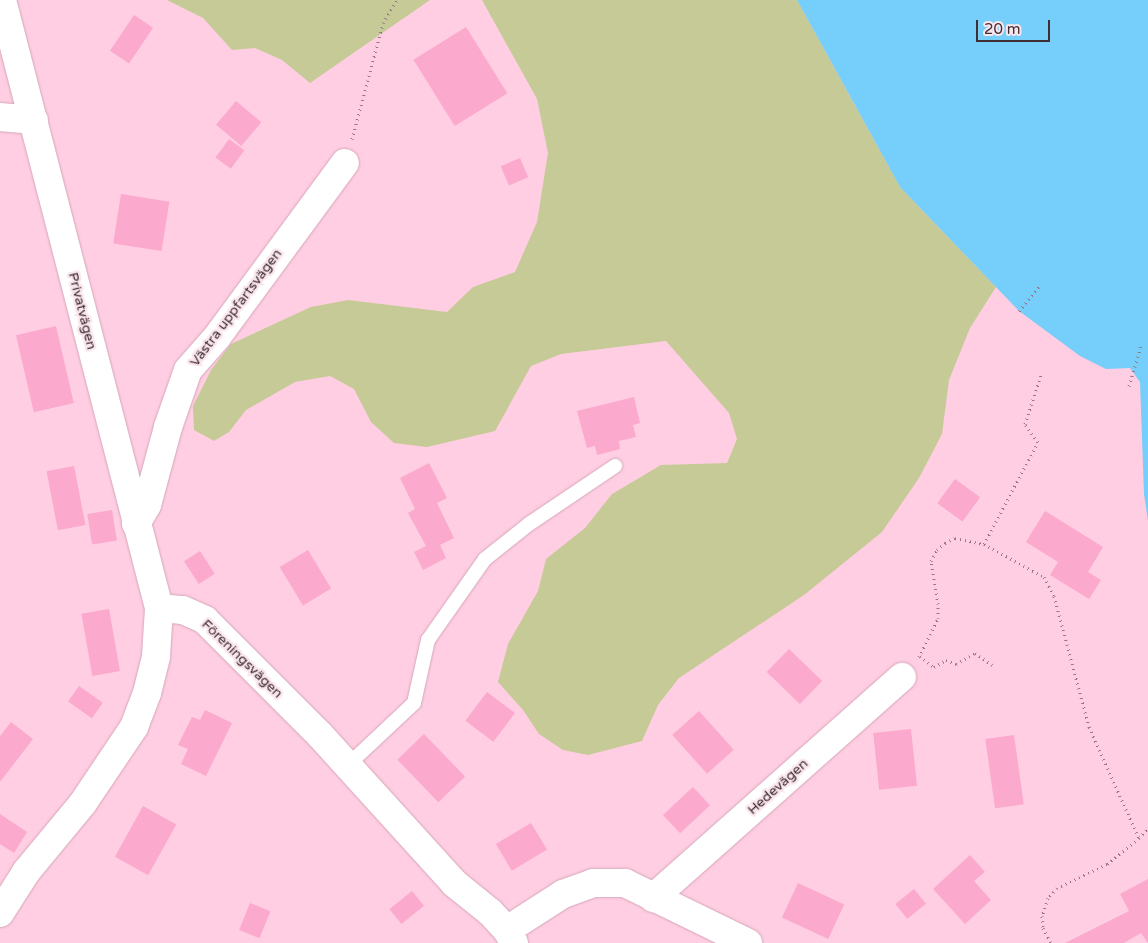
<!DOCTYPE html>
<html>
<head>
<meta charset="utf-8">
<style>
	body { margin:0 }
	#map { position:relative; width:1148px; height:943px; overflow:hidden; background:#ffcee2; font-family:"Varela Round",sans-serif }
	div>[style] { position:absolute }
	.green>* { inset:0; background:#c5ca96 }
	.water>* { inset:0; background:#76cefb }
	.building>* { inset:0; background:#fba9cc; transform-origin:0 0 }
	.path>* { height:3px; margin-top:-1.5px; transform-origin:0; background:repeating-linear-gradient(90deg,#987784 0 1px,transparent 0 5px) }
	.roads { filter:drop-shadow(0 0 1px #d5a6b9) drop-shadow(0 0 1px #d5a6b9) }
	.service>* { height:14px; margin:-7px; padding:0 7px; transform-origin:7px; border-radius:7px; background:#fff }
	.minor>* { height:28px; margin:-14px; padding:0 14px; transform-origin:14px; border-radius:14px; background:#fff }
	span { translate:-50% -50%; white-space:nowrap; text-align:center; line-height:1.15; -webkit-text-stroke:5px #f9e5ec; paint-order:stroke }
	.street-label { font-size:14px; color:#402e35 }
	.scale { position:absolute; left:976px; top:20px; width:74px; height:22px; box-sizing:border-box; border:2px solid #402e35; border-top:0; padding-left:6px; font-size:15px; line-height:18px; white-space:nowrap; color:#402e35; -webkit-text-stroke:4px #f9e5ec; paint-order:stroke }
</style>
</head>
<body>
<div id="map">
	<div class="green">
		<div style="clip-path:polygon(167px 0,430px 0,310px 83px,282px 60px,255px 48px,232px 50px,203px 18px)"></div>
		<div style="clip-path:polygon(482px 0,797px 0,900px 187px,996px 287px,970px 328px,949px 380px,942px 434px,919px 478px,882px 532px,804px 595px,679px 678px,658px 705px,642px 741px,588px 755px,563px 750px,539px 734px,523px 710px,498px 682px,508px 644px,538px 591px,546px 559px,585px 528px,612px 494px,661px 465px,727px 463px,737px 439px,729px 413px,666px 341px,561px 354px,531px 366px,495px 431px,427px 447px,394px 443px,371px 422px,354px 389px,330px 376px,295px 382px,246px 410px,229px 432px,214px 441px,194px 430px,193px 406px,211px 370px,231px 344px,311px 307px,348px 300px,447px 312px,473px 287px,515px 272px,537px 222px,548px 153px,537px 99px)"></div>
	</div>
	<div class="water">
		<div style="clip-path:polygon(797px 0,1148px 0,1148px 521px,1144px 494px,1140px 382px,1130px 368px,1106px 369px,1080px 356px,1019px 311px,900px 187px)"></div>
	</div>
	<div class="building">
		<div style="left:134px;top:15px;width:23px;height:43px;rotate:34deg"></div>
		<div style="left:466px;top:27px;width:78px;height:62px;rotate:58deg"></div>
		<div style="left:236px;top:101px;width:33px;height:31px;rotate:40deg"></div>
		<div style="left:229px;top:139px;width:19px;height:23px;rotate:36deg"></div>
		<div style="left:520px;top:158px;width:21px;height:21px;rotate:67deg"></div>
		<div style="left:121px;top:194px;width:49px;height:50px;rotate:9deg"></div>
		<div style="left:56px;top:326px;width:79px;height:41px;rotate:77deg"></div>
		<div style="clip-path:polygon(634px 397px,640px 423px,633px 425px,636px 437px,619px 441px,620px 449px,597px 455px,595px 446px,587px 448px,577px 411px)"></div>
		<div style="clip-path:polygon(429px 463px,447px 498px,437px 503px,454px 538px,440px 545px,446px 558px,423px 570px,414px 552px,426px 546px,408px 513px,415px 509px,400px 478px)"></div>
		<div style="left:74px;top:466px;width:60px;height:28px;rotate:79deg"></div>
		<div style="left:955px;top:479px;width:31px;height:30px;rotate:36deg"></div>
		<div style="left:112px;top:510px;width:31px;height:25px;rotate:81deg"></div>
		<div style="clip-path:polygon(1045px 511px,1103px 547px,1088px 572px,1101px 580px,1089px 599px,1050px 575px,1058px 562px,1026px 542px)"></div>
		<div style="left:308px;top:550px;width:45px;height:33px;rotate:59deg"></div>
		<div style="left:200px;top:551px;width:27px;height:19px;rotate:57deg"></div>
		<div style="left:109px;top:609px;width:63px;height:28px;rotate:80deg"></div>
		<div style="left:789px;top:649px;width:46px;height:32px;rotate:44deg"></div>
		<div style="left:79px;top:686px;width:29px;height:19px;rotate:35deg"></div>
		<div style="left:487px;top:692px;width:35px;height:36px;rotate:37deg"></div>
		<div style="clip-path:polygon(205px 710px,232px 723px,206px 776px,181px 764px,188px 749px,178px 745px,192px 717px,200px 720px)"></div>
		<div style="left:699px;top:711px;width:52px;height:36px;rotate:48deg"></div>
		<div style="clip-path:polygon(11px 722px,33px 739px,0 782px,0 736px)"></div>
		<div style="left:911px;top:729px;width:57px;height:38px;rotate:84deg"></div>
		<div style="left:424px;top:734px;width:59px;height:37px;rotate:46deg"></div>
		<div style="left:1014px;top:735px;width:70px;height:29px;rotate:82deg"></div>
		<div style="left:693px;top:787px;width:25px;height:41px;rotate:47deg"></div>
		<div style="left:143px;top:806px;width:38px;height:58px;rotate:29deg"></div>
		<div style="clip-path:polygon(0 814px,27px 832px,14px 853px,0 844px)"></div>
		<div style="left:531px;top:823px;width:31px;height:41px;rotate:59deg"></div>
		<div style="clip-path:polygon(970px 855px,985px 872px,974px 881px,991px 900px,965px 924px,933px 889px)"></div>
		<div style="clip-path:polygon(1148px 879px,1148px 943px,1141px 933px,1124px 943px,1065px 943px,1129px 911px,1120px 894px)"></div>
		<div style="left:798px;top:883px;width:51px;height:38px;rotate:25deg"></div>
		<div style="left:914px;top:889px;width:19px;height:24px;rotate:51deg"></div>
		<div style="left:412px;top:891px;width:19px;height:29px;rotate:51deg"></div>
		<div style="left:250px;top:903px;width:22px;height:29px;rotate:22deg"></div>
	</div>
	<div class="path">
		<div style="left:352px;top:139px;width:120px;rotate:-75deg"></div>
		<div style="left:383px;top:23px;width:27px;rotate:-59deg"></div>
		<div style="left:1019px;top:311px;width:32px;rotate:-51deg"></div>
		<div style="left:1129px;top:386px;width:42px;rotate:-73.3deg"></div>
		<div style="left:984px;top:544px;width:115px;rotate:-62.1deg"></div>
		<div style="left:1038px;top:442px;width:22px;rotate:-126deg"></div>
		<div style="left:1025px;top:424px;width:52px;rotate:-71.9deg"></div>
		<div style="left:920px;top:656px;width:18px;rotate:38deg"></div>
		<div style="left:934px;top:667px;width:14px;rotate:-30deg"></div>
		<div style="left:946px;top:660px;width:11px;rotate:22deg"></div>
		<div style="left:956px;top:664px;width:22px;rotate:-30deg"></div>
		<div style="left:975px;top:653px;width:21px;rotate:35deg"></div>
		<div style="left:919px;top:657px;width:43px;rotate:-64deg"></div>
		<div style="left:938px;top:618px;width:14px;rotate:-90deg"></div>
		<div style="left:938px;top:604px;width:44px;rotate:-99.2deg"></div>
		<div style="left:931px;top:561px;width:13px;rotate:-61deg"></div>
		<div style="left:937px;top:550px;width:11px;rotate:-41deg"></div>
		<div style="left:945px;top:543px;width:11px;rotate:-27deg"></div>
		<div style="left:955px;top:538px;width:30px;rotate:12deg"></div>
		<div style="left:984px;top:544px;width:68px;rotate:28.8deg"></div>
		<div style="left:1044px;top:577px;width:21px;rotate:62deg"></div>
		<div style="left:1054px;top:596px;width:136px;rotate:75deg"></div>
		<div style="left:1089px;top:727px;width:122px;rotate:65.8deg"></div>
		<div style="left:1139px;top:838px;width:41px;rotate:140.9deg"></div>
		<div style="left:1107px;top:864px;width:55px;rotate:154.4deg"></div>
		<div style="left:1057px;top:888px;width:13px;rotate:132deg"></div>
		<div style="left:1048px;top:898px;width:19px;rotate:108deg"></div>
		<div style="left:1042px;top:916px;width:12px;rotate:85deg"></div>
		<div style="left:1043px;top:928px;width:17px;rotate:62deg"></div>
		<div style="left:1139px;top:838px;width:13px;rotate:-48deg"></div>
	</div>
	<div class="roads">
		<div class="service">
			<div style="left:349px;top:764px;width:89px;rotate:-43.2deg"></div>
			<div style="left:414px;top:703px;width:65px;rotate:-77.5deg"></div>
			<div style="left:428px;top:640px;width:99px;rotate:-54.9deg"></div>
			<div style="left:485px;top:559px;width:56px;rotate:-38.5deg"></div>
			<div style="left:529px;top:524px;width:104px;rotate:-34deg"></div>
		</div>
		<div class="minor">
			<div style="left:2px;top:0;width:628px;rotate:75.52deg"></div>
			<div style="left:0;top:117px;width:34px;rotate:5deg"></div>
			<div style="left:136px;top:524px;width:22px;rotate:-60deg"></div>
			<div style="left:147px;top:505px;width:81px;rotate:-74.9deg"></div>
			<div style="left:168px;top:427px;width:60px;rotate:-70.7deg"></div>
			<div style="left:188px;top:370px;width:44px;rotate:-48.7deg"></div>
			<div style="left:217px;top:337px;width:216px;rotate:-53.7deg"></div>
			<div style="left:653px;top:898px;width:333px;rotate:-41.6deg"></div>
			<div style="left:0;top:913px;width:49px;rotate:-57.6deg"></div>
			<div style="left:26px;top:872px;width:89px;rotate:-50.4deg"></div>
			<div style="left:83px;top:803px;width:92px;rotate:-56.1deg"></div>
			<div style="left:134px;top:727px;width:36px;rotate:-69deg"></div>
			<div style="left:147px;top:693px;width:38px;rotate:-76deg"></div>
			<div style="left:156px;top:656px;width:48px;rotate:-86.4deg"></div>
			<div style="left:159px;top:608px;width:24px;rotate:5deg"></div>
			<div style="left:183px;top:610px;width:24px;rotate:24deg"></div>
			<div style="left:205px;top:620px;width:163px;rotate:45deg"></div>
			<div style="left:320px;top:735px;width:200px;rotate:47.8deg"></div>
			<div style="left:454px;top:883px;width:46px;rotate:38.9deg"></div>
			<div style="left:490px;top:912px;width:25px;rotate:47deg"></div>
			<div style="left:507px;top:930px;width:15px;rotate:62deg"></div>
			<div style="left:507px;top:930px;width:67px;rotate:-32.7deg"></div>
			<div style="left:563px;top:894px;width:32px;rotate:-20deg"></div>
			<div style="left:593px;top:883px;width:32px"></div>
			<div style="left:625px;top:883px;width:137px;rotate:26deg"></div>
		</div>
	</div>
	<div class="street-label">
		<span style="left:236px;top:308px;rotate:-53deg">Västra uppfartsvägen</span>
		<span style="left:82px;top:311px;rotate:76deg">Privatvägen</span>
		<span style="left:242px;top:659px;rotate:44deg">Föreningsvägen</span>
		<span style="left:778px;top:787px;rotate:-42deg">Hedevägen</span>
	</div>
	<div class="scale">20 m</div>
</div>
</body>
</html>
